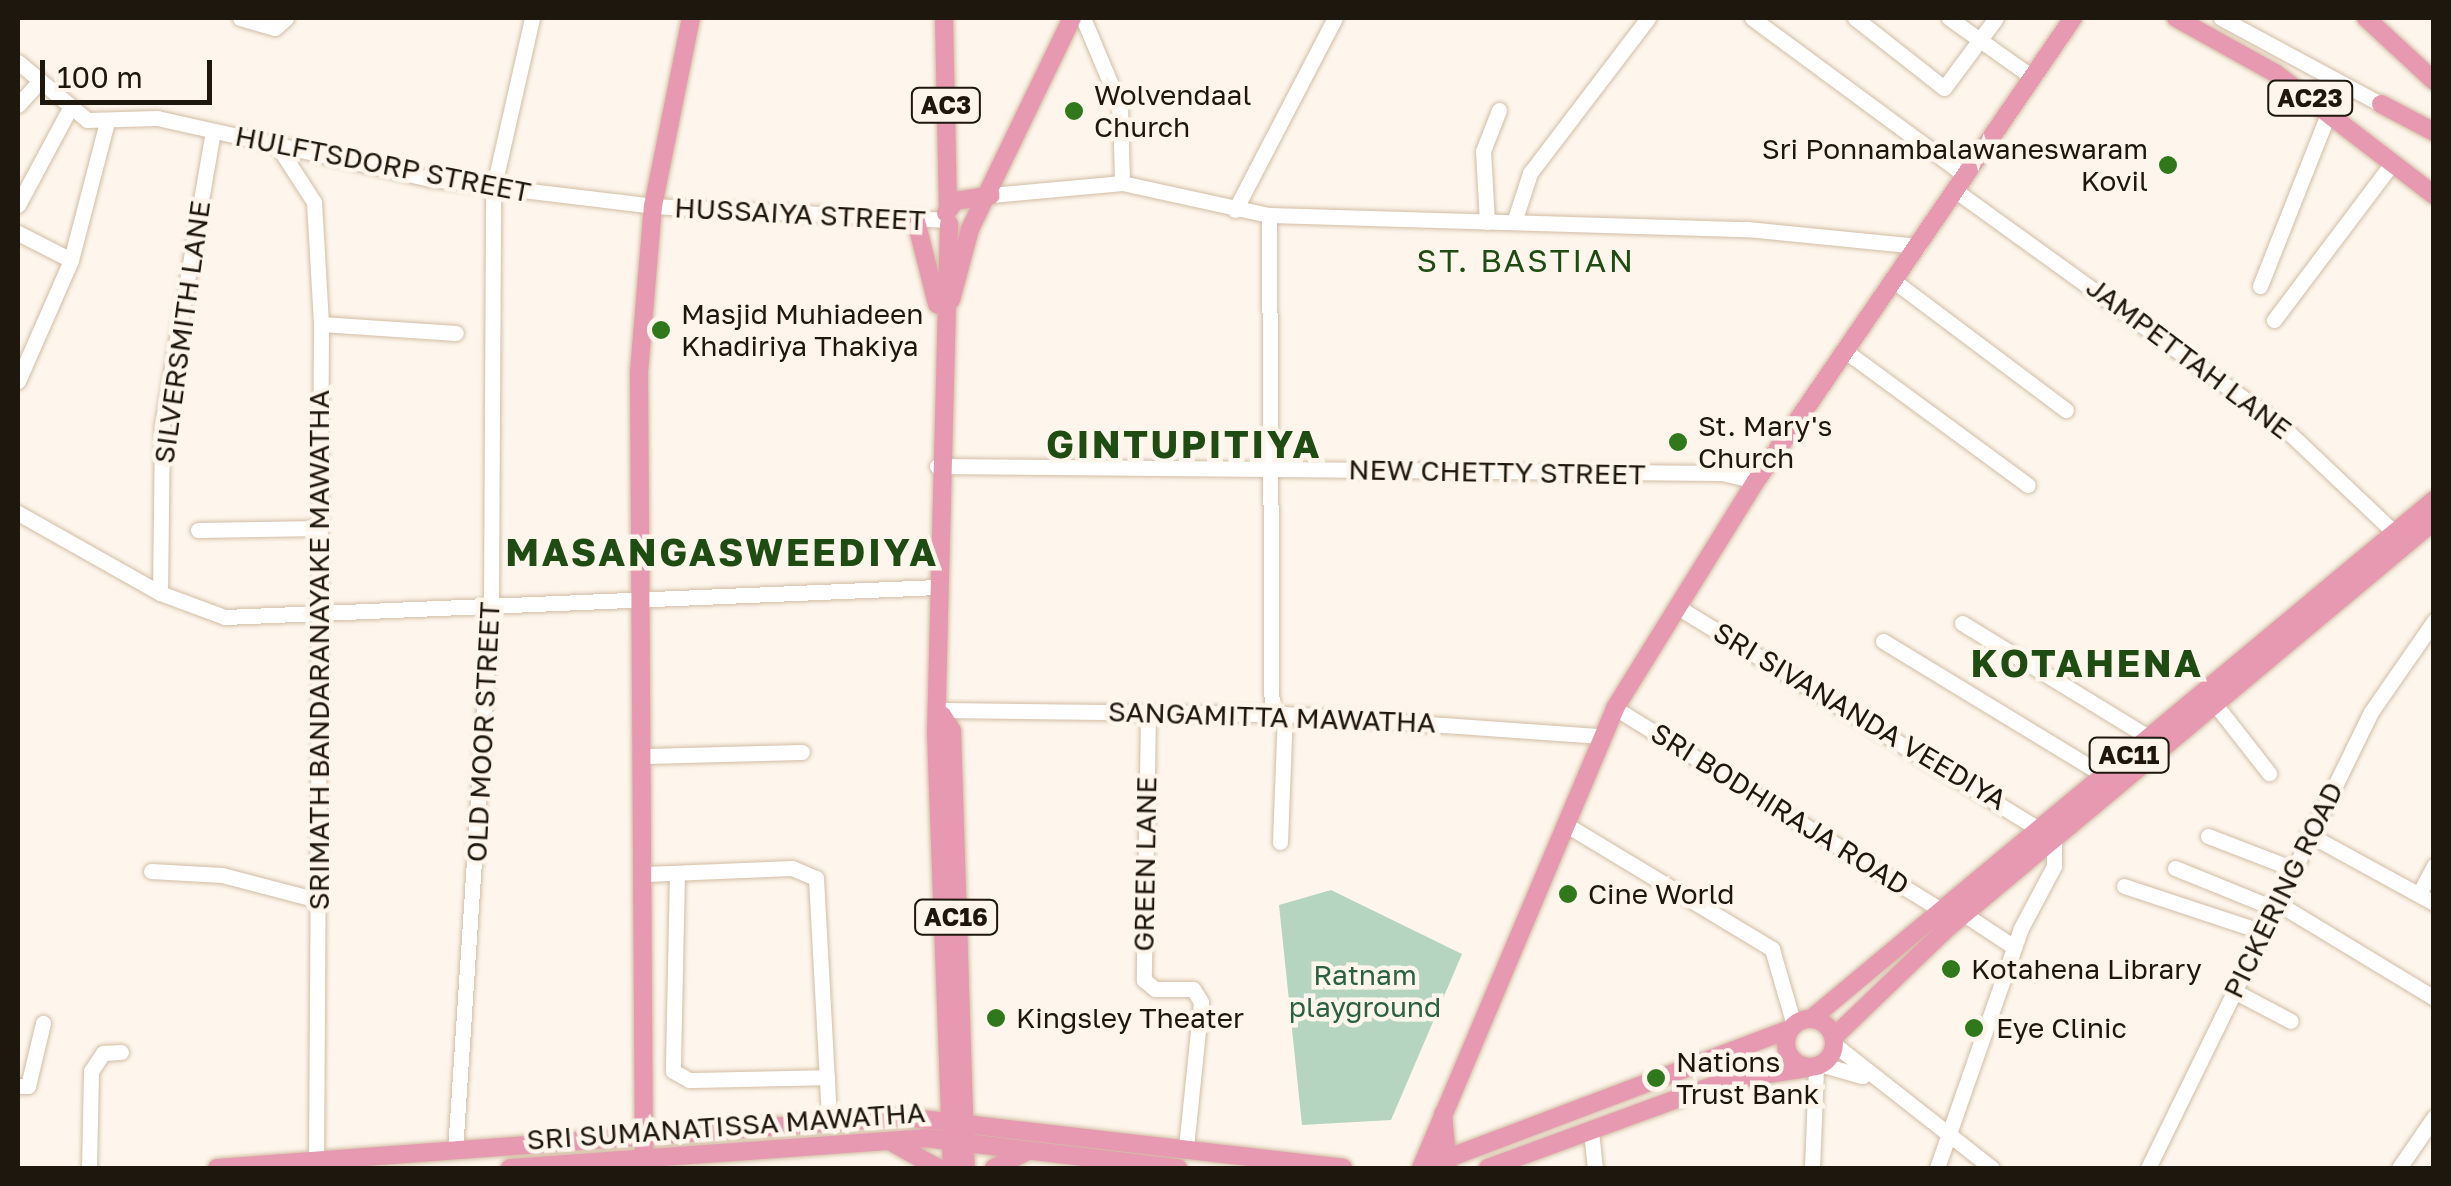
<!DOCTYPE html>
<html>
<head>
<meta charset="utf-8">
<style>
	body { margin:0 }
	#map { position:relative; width:2451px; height:1186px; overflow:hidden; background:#fef6ec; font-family:"Golos Text",sans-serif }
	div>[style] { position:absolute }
	.green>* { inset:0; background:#b5d5c1 }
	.roads { filter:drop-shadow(0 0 2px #d1bda4) drop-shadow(0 0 2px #d1bda4) }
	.minor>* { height:15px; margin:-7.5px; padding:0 7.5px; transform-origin:7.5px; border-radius:7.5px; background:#fff }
	.major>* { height:18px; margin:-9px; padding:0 9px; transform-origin:9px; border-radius:9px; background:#e899b2 }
	.major>.ring { margin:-9px; padding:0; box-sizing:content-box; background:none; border:18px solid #e899b2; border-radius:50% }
	.dots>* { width:28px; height:28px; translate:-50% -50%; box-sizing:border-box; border:5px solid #fef6ec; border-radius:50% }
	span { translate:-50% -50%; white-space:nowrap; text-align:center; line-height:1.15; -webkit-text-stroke:9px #fef6ec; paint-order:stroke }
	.shield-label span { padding:2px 8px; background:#fef6ec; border:2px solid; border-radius:8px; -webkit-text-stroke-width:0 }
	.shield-label { font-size:25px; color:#1e170e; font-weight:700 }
	.poi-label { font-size:28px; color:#1e170e }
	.left { translate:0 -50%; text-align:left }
	.right { translate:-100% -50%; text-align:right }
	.street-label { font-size:28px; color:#1e170e }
	.park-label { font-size:28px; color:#286143 }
	.quarter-label { font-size:32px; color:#1f4c12; letter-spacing:2.5px }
	.district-label { font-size:38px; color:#1f4c12; font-weight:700; letter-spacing:2.5px }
	.frame { position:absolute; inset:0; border:20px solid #1e170e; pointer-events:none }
	.scale { position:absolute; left:40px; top:60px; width:172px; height:45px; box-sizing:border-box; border:5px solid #1e170e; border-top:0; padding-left:12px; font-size:30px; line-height:35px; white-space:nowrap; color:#1e170e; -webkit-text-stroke:8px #fef6ec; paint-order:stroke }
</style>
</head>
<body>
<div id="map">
	<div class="green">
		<div style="clip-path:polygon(1331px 890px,1462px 954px,1391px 1120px,1302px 1125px,1279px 905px)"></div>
	</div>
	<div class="roads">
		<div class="minor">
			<div style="left:240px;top:18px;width:36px;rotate:16deg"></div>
			<div style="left:275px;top:28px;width:15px;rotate:-42deg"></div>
			<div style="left:1083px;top:18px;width:95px;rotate:67.2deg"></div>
			<div style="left:1120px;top:106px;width:77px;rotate:88.5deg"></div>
			<div style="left:1752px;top:18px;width:266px;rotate:36.4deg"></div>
			<div style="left:1855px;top:18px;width:113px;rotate:38.2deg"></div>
			<div style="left:1944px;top:88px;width:87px;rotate:-53.4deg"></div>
			<div style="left:1949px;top:18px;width:102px;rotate:35.4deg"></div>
			<div style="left:2221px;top:18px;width:182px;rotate:28.3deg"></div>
			<div style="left:18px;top:62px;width:90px;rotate:40deg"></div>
			<div style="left:87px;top:120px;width:70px;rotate:-1.6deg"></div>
			<div style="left:157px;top:118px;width:281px;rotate:12.6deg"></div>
			<div style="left:431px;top:179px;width:224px;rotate:6.9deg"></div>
			<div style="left:653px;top:206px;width:294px;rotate:2.7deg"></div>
			<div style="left:18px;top:105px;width:28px;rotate:-48deg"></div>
			<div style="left:281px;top:151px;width:61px;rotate:57.1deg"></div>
			<div style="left:314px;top:202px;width:122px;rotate:86.7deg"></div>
			<div style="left:321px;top:324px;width:837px;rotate:90.34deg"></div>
			<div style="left:1956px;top:191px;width:402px;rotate:35.8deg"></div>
			<div style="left:2282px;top:426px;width:167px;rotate:43.5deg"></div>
			<div style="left:991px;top:195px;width:132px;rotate:-5.2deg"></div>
			<div style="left:1122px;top:183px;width:150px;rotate:12.3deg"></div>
			<div style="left:1269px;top:215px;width:478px;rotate:1.7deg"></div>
			<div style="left:1747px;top:229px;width:172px;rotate:5.7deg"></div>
			<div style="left:18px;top:205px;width:108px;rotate:-61.8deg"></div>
			<div style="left:1235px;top:210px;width:216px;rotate:-62.5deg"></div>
			<div style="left:1269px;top:215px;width:499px;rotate:89.7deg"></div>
			<div style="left:1487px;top:222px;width:71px;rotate:-93.2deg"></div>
			<div style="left:1483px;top:151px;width:44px;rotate:-68.7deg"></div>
			<div style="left:1514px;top:222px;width:52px;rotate:-71.9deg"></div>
			<div style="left:1530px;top:173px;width:195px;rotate:-52.7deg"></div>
			<div style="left:18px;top:233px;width:59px;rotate:27deg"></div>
			<div style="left:1894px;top:281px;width:215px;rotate:36.9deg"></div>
			<div style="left:2260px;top:286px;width:187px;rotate:-68.4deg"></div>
			<div style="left:2274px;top:320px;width:198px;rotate:-53deg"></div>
			<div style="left:321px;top:324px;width:135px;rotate:3.8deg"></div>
			<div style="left:1844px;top:350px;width:228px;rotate:36.3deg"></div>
			<div style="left:18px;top:381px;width:132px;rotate:-66.3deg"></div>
			<div style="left:71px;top:260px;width:143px;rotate:-75.4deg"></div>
			<div style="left:937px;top:466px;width:785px;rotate:0.51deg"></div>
			<div style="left:1722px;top:473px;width:35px;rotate:13deg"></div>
			<div style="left:18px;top:513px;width:163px;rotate:29.4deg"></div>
			<div style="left:160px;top:593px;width:69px;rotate:20.3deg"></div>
			<div style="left:225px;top:617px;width:715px;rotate:-2.41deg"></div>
			<div style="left:198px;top:530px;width:122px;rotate:-0.9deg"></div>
			<div style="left:160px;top:593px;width:167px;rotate:-89.3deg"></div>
			<div style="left:162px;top:426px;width:299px;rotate:-80.2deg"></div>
			<div style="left:1676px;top:606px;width:444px;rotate:31.6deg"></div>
			<div style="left:2054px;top:839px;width:27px;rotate:90deg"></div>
			<div style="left:2054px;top:866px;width:70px;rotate:118deg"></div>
			<div style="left:2021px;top:928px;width:254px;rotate:109.3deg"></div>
			<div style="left:1962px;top:623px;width:220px;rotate:31.5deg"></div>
			<div style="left:1883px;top:641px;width:260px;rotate:31.3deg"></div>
			<div style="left:2215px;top:704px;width:88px;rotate:52deg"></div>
			<div style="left:1615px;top:708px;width:387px;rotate:31.8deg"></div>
			<div style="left:942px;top:710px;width:343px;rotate:0.7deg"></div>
			<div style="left:1285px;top:714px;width:317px;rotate:4deg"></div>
			<div style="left:1148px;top:712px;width:268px;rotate:90.9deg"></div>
			<div style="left:1144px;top:980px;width:14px;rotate:39deg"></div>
			<div style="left:1155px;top:989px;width:38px"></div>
			<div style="left:1193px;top:989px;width:15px;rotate:58deg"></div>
			<div style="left:1201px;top:1002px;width:147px;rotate:95.9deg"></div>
			<div style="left:645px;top:756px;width:157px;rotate:-1.5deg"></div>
			<div style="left:1565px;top:824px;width:242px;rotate:31.1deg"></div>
			<div style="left:1772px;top:949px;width:79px;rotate:73.9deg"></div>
			<div style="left:2308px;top:834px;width:144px;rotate:28.7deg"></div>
			<div style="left:2208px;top:836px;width:89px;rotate:21.1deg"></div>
			<div style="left:1280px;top:842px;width:128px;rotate:-87.8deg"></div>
			<div style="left:2175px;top:868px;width:104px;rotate:22.1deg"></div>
			<div style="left:151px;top:871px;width:71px;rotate:3.2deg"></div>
			<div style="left:222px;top:875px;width:99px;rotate:14.6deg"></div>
			<div style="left:677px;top:873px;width:198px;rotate:91.2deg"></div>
			<div style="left:673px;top:1071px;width:18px;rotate:29deg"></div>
			<div style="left:689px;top:1080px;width:138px;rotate:-1.2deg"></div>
			<div style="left:646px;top:874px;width:146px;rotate:-2.4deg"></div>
			<div style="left:792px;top:868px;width:26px;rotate:23deg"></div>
			<div style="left:816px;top:878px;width:243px;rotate:86.9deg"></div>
			<div style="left:2124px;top:886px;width:143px;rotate:18.3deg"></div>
			<div style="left:2419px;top:894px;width:32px;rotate:-62deg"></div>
			<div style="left:2274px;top:901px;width:187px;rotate:31.2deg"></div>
			<div style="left:1964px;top:914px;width:60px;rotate:33.4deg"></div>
			<div style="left:2234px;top:991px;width:64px;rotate:27.8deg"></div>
			<div style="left:1835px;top:1045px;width:199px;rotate:38.1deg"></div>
			<div style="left:1823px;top:1065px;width:41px;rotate:15.8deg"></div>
			<div style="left:18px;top:1086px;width:10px"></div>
			<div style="left:28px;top:1086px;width:65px;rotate:-76.6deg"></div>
			<div style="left:1591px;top:1131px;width:37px;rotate:84deg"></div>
			<div style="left:455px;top:1151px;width:551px;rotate:-86.26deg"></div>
			<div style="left:491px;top:601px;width:411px;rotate:-89.7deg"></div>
			<div style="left:493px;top:190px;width:176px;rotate:-77.2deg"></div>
			<div style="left:89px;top:1168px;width:97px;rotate:-88.8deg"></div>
			<div style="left:91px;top:1071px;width:22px;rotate:-56deg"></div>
			<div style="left:103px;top:1053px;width:18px;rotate:-3deg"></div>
			<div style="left:1812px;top:1168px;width:101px;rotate:-87.7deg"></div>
			<div style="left:2148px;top:1168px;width:508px;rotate:-63.94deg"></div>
			<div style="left:2371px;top:712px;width:111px;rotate:-55.3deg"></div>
			<div style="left:2399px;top:1168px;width:62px;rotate:-55.5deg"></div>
		</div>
		<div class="major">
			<div style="left:944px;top:18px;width:190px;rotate:88.8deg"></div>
			<div style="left:2176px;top:18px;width:113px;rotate:29.1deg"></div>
			<div style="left:2275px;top:73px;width:200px;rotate:37.5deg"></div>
			<div style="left:2366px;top:18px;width:93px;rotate:42.8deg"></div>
			<div style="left:2381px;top:104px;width:60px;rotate:27.8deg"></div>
			<div style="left:946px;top:213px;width:15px;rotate:-53deg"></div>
			<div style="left:955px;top:201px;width:36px;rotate:-9deg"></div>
			<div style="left:916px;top:221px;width:86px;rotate:75.8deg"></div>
			<div style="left:949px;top:224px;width:509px;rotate:91.46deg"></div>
			<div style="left:936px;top:733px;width:435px;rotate:87.9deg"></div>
			<div style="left:951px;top:300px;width:73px;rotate:-75deg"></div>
			<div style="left:970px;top:229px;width:234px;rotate:-64.2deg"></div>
			<div style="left:942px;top:715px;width:19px;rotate:58deg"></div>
			<div style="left:952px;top:731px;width:437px;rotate:88.2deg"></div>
			<div class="ring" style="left:1786px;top:1019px;width:30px;height:30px"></div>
			<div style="left:1811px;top:1019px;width:811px;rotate:-39.8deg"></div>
			<div style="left:1834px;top:1037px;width:154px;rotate:-43.9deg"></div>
			<div style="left:1945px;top:930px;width:637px;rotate:-39.91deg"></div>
			<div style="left:1443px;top:1114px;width:54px;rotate:84.7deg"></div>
			<div style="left:891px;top:1142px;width:54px;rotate:29deg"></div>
			<div style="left:217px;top:1168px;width:689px;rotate:-4.25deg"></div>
			<div style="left:904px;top:1117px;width:442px;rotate:6.6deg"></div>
			<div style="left:510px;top:1168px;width:416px;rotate:-4.1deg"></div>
			<div style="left:925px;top:1138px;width:255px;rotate:6.8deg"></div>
			<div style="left:644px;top:1168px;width:796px;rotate:-90.36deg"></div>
			<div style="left:639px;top:372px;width:167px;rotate:-85.2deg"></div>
			<div style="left:653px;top:206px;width:192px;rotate:-78.6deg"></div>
			<div style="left:994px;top:1168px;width:35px;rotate:-27deg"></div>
			<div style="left:1421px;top:1168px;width:499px;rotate:-67.1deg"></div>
			<div style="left:1615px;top:708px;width:267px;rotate:-58.2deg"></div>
			<div style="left:1756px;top:481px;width:561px;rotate:-55.6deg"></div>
			<div style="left:1422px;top:1168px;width:393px;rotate:-20.7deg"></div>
			<div style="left:1488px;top:1168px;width:257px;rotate:-20.1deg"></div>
			<div style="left:1729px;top:1080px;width:79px;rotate:-8.7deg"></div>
		</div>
	</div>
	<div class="dots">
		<div style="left:1074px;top:111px;background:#30781c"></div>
		<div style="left:2168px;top:165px;background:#30781c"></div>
		<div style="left:661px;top:330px;background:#30781c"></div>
		<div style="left:1678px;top:442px;background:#30781c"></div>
		<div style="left:1568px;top:894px;background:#30781c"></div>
		<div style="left:1951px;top:969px;background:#30781c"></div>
		<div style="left:996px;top:1018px;background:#30781c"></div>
		<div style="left:1974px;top:1028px;background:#30781c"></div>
		<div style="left:1656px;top:1078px;background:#30781c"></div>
	</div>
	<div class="shield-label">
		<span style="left:2310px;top:98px">AC23</span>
		<span style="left:946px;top:105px">AC3</span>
		<span style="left:2129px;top:755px">AC11</span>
		<span style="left:956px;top:917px">AC16</span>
	</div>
	<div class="poi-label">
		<span class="left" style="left:1094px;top:111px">Wolvendaal<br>Church</span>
		<span class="right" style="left:2148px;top:165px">Sri Ponnambalawaneswaram<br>Kovil</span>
		<span class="left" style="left:681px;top:330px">Masjid Muhiadeen<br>Khadiriya Thakiya</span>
		<span class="left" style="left:1698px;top:442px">St. Mary's<br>Church</span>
		<span class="left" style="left:1588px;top:894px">Cine World</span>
		<span class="left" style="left:1971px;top:969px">Kotahena Library</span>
		<span class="left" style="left:1016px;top:1018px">Kingsley Theater</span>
		<span class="left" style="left:1996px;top:1028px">Eye Clinic</span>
		<span class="left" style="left:1676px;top:1078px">Nations<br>Trust Bank</span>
	</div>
	<div class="street-label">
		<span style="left:383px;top:164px;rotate:11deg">HULFTSDORP STREET</span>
		<span style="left:800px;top:214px;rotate:3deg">HUSSAIYA STREET</span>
		<span style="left:182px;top:332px;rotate:-82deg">SILVERSMITH LANE</span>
		<span style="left:2189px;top:358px;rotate:37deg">JAMPETTAH LANE</span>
		<span style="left:1497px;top:472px;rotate:1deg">NEW CHETTY STREET</span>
		<span style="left:319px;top:650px;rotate:-90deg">SRIMATH BANDARANAYAKE MAWATHA</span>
		<span style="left:1860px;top:716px;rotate:31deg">SRI SIVANANDA VEEDIYA</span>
		<span style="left:1272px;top:717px;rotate:2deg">SANGAMITTA MAWATHA</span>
		<span style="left:483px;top:732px;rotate:-87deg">OLD MOOR STREET</span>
		<span style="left:1780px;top:809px;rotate:32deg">SRI BODHIRAJA ROAD</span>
		<span style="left:1145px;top:864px;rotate:-89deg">GREEN LANE</span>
		<span style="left:2283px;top:890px;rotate:-64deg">PICKERING ROAD</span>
		<span style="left:726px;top:1126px;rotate:-4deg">SRI SUMANATISSA MAWATHA</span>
	</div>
	<div class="park-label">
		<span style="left:1365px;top:991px">Ratnam<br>playground</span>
	</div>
	<div class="quarter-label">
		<span style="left:1526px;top:260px">ST. BASTIAN</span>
	</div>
	<div class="district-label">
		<span style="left:1184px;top:444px">GINTUPITIYA</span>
		<span style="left:722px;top:552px">MASANGASWEEDIYA</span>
		<span style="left:2087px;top:663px">KOTAHENA</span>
	</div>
	<div class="frame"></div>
	<div class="scale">100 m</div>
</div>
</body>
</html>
